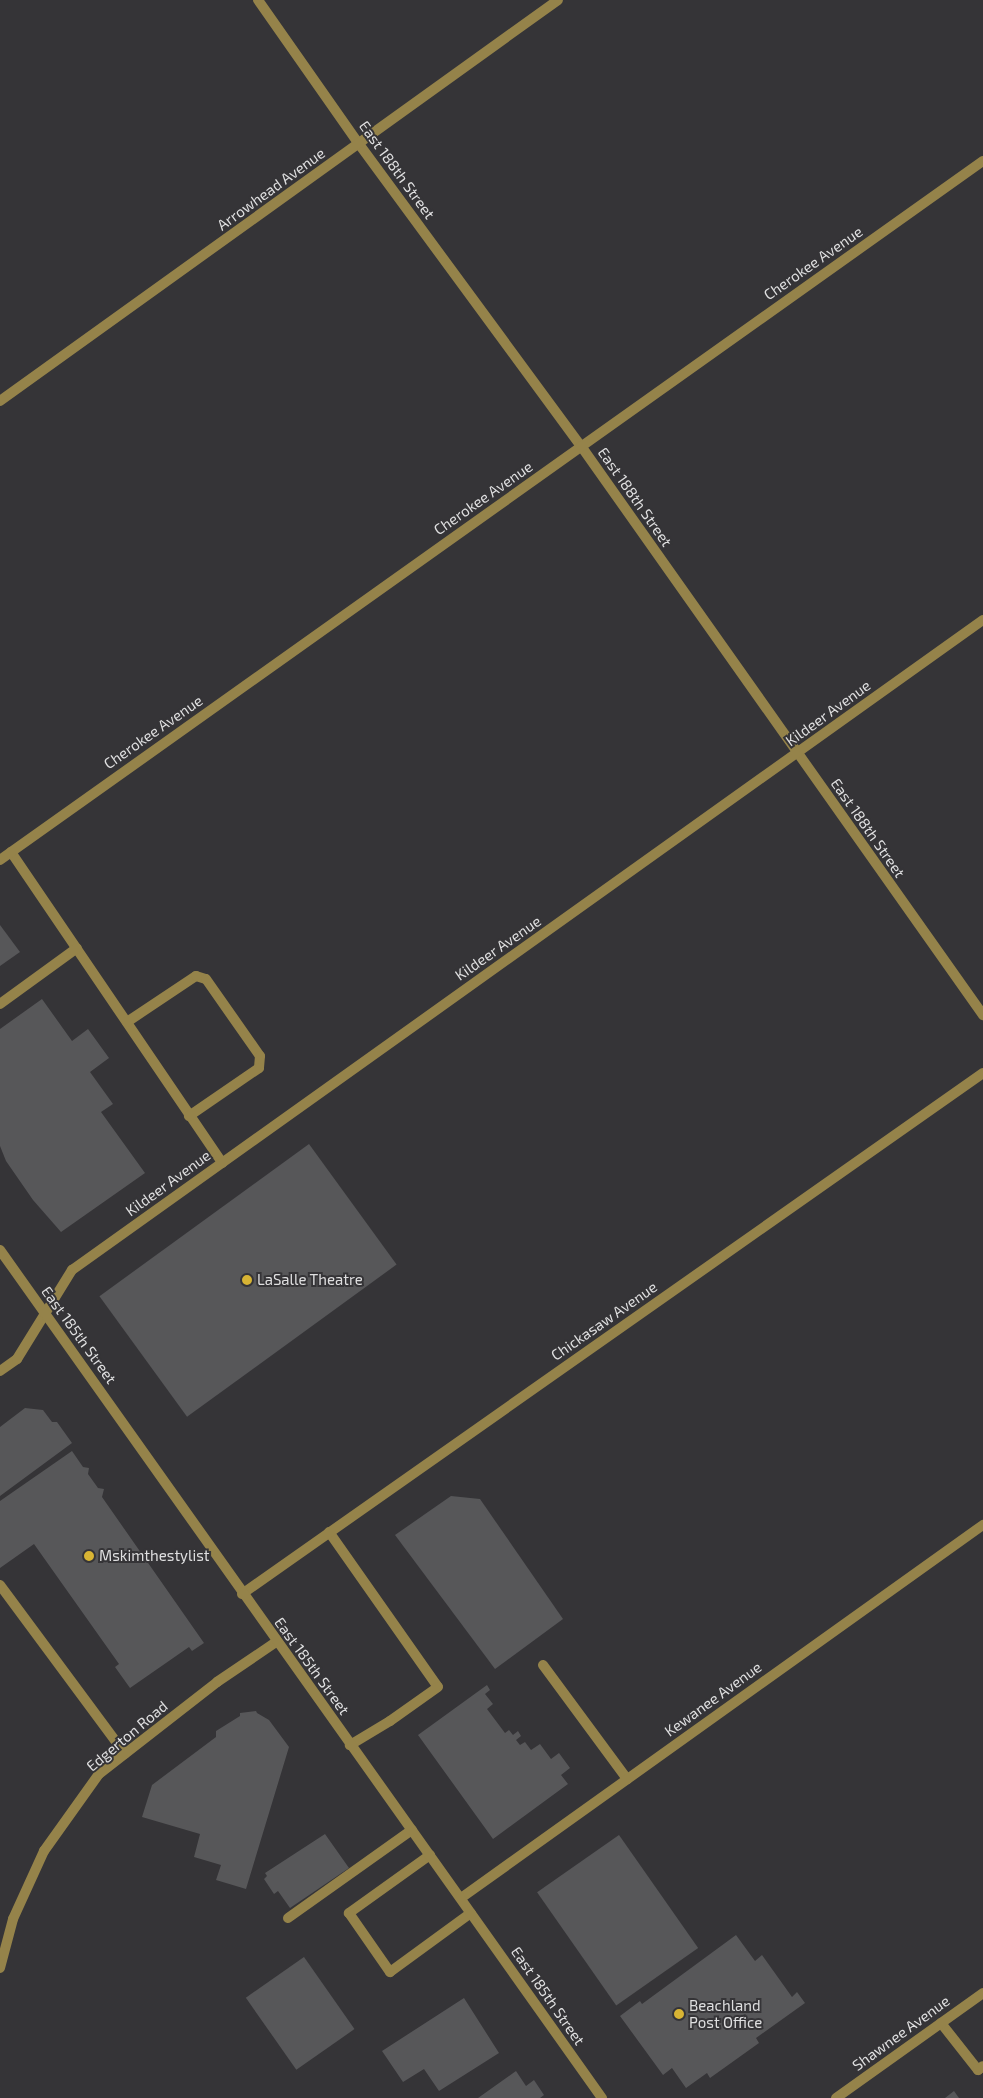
<!DOCTYPE html>
<html>
<head>
<meta charset="utf-8">
<style>
	body { margin:0 }
	#map { position:relative; width:983px; height:2098px; overflow:hidden; background:#353437; font-family:"Exo 2",sans-serif }
	div>[style] { position:absolute }
	.building>* { inset:0; background:#575759; transform-origin:0 0 }
	.service>* { height:10px; margin:-5px; padding:0 5px; transform-origin:5px; border-radius:5px; background:#95834a }
	.minor>* { height:10px; margin:-5px; padding:0 5px; transform-origin:5px; border-radius:5px; background:#95834a }
	.tertiary>* { height:10px; margin:-5px; padding:0 5px; transform-origin:5px; border-radius:5px; background:#95834a }
	.dots>* { width:14px; height:14px; translate:-50% -50%; box-sizing:border-box; border:2px solid #353437; border-radius:50% }
	span { translate:-50% -50%; white-space:nowrap; text-align:center; line-height:1.15; -webkit-text-stroke:4px #353437; paint-order:stroke }
	.street-label { font-size:15px; color:#dfdfe0 }
	.poi-label { font-size:15px; color:#dfdfe0 }
	.left { translate:0 -50%; text-align:left }
</style>
</head>
<body>
<div id="map">
	<div class="building">
		<div style="clip-path:polygon(0 925px,20px 952px,0 966px)"></div>
		<div style="clip-path:polygon(42px 999px,72px 1041px,88px 1029px,109px 1058px,90px 1072px,113px 1104px,101px 1112px,145px 1173px,61px 1232px,33px 1200px,6px 1161px,0 1146px,0 1029px)"></div>
		<div style="left:309px;top:1144px;width:149px;height:259px;rotate:54deg"></div>
		<div style="clip-path:polygon(25px 1408px,43px 1410px,52px 1422px,57px 1422px,72px 1443px,0 1496px,0 1427px)"></div>
		<div style="clip-path:polygon(72px 1451px,83px 1467px,89px 1468px,88px 1474px,98px 1488px,104px 1489px,102px 1497px,204px 1643px,192px 1651px,189px 1647px,130px 1688px,115px 1667px,119px 1664px,34px 1544px,0 1568px,0 1501px)"></div>
		<div style="clip-path:polygon(451px 1496px,480px 1499px,563px 1619px,495px 1669px,395px 1535px)"></div>
		<div style="clip-path:polygon(487px 1685px,490px 1690px,485px 1694px,493px 1704px,487px 1709px,505px 1733px,509px 1730px,513px 1735px,518px 1731px,521px 1736px,516px 1740px,520px 1745px,525px 1742px,531px 1750px,540px 1744px,551px 1759px,559px 1753px,570px 1768px,561px 1775px,568px 1784px,493px 1839px,418px 1735px)"></div>
		<div style="clip-path:polygon(256px 1711px,257px 1713px,269px 1720px,289px 1747px,246px 1889px,216px 1880px,221px 1865px,194px 1857px,200px 1834px,142px 1817px,152px 1785px,216px 1737px,216px 1731px,240px 1716px,240px 1713px)"></div>
		<div style="clip-path:polygon(325px 1834px,349px 1868px,290px 1908px,278px 1891px,274px 1894px,264px 1879px,267px 1876px,265px 1873px)"></div>
		<div style="left:619px;top:1835px;width:138px;height:100px;rotate:55deg"></div>
		<div style="clip-path:polygon(736px 1935px,755px 1961px,762px 1955px,792px 1997px,797px 1992px,805px 2003px,756px 2038px,759px 2043px,710px 2078px,707px 2073px,686px 2088px,672px 2068px,663px 2075px,620px 2016px,640px 2001px,642px 2004px)"></div>
		<div style="left:304px;top:1957px;width:88px;height:71px;rotate:55deg"></div>
		<div style="clip-path:polygon(464px 1998px,499px 2053px,439px 2091px,424px 2069px,403px 2082px,382px 2051px)"></div>
		<div style="clip-path:polygon(516px 2071px,526px 2086px,534px 2080px,544px 2095px,540px 2098px,478px 2098px)"></div>
		<div style="clip-path:polygon(954px 2091px,959px 2098px,945px 2098px)"></div>
	</div>
	<div class="service">
		<div style="left:11px;top:852px;width:376px;rotate:55.8deg"></div>
		<div style="left:0;top:1004px;width:95px;rotate:-36deg"></div>
		<div style="left:127px;top:1022px;width:83px;rotate:-33.7deg"></div>
		<div style="left:196px;top:976px;width:10px;rotate:17deg"></div>
		<div style="left:206px;top:979px;width:94px;rotate:55deg"></div>
		<div style="left:260px;top:1056px;width:12px;rotate:95deg"></div>
		<div style="left:259px;top:1068px;width:85px;rotate:145.6deg"></div>
		<div style="left:329px;top:1532px;width:189px;rotate:54.9deg"></div>
		<div style="left:438px;top:1687px;width:59px;rotate:144.7deg"></div>
		<div style="left:390px;top:1721px;width:47px;rotate:149deg"></div>
		<div style="left:0;top:1585px;width:210px;rotate:53.5deg"></div>
		<div style="left:543px;top:1665px;width:142px;rotate:53.6deg"></div>
		<div style="left:430px;top:1855px;width:100px;rotate:144.4deg"></div>
		<div style="left:349px;top:1913px;width:72px;rotate:55.2deg"></div>
		<div style="left:390px;top:1972px;width:100px;rotate:-36.1deg"></div>
		<div style="left:288px;top:1918px;width:152px;rotate:-35.4deg"></div>
		<div style="left:941px;top:2023px;width:60px;rotate:51.8deg"></div>
		<div style="left:978px;top:2070px;width:6px;rotate:-39deg"></div>
	</div>
	<div class="minor">
		<div style="left:258px;top:0;width:176px;rotate:55deg"></div>
		<div style="left:359px;top:144px;width:375px;rotate:53.7deg"></div>
		<div style="left:581px;top:446px;width:697px;rotate:54.76deg"></div>
		<div style="left:0;top:401px;width:687px;rotate:-35.7deg"></div>
		<div style="left:0;top:860px;width:1206px;rotate:-35.42deg"></div>
		<div style="left:0;top:1371px;width:21px;rotate:-35deg"></div>
		<div style="left:17px;top:1359px;width:105px;rotate:-58.3deg"></div>
		<div style="left:72px;top:1270px;width:1119px;rotate:-35.51deg"></div>
		<div style="left:242px;top:1594px;width:906px;rotate:-35.11deg"></div>
		<div style="left:461px;top:1898px;width:642px;rotate:-35.55deg"></div>
		<div style="left:0;top:1968px;width:51px;rotate:-75.1deg"></div>
		<div style="left:13px;top:1919px;width:75px;rotate:-65.5deg"></div>
		<div style="left:44px;top:1851px;width:95px;rotate:-54.5deg"></div>
		<div style="left:99px;top:1774px;width:150px;rotate:-37.9deg"></div>
		<div style="left:217px;top:1682px;width:71px;rotate:-34.1deg"></div>
		<div style="left:836px;top:2098px;width:181px;rotate:-35.5deg"></div>
	</div>
	<div class="tertiary">
		<div style="left:0;top:1250px;width:1040px;rotate:54.63deg"></div>
	</div>
	<div class="dots">
		<div style="left:247px;top:1280px;background:#d8b434"></div>
		<div style="left:89px;top:1556px;background:#d8b434"></div>
		<div style="left:679px;top:2014px;background:#d8b434"></div>
	</div>
	<div class="street-label">
		<span style="left:397px;top:170px;rotate:54deg">East 188th Street</span>
		<span style="left:271px;top:189px;rotate:-36deg">Arrowhead Avenue</span>
		<span style="left:813px;top:263px;rotate:-35deg">Cherokee Avenue</span>
		<span style="left:635px;top:497px;rotate:55deg">East 188th Street</span>
		<span style="left:483px;top:498px;rotate:-35deg">Cherokee Avenue</span>
		<span style="left:828px;top:713px;rotate:-36deg">Kildeer Avenue</span>
		<span style="left:153px;top:732px;rotate:-35deg">Cherokee Avenue</span>
		<span style="left:868px;top:828px;rotate:55deg">East 188th Street</span>
		<span style="left:498px;top:948px;rotate:-35deg">Kildeer Avenue</span>
		<span style="left:168px;top:1183px;rotate:-36deg">Kildeer Avenue</span>
		<span style="left:604px;top:1321px;rotate:-35deg">Chickasaw Avenue</span>
		<span style="left:79px;top:1335px;rotate:54deg">East 185th Street</span>
		<span style="left:312px;top:1666px;rotate:54deg">East 185th Street</span>
		<span style="left:713px;top:1699px;rotate:-36deg">Kewanee Avenue</span>
		<span style="left:127px;top:1736px;rotate:-40deg">Edgerton Road</span>
		<span style="left:548px;top:1996px;rotate:55deg">East 185th Street</span>
		<span style="left:901px;top:2033px;rotate:-36deg">Shawnee Avenue</span>
	</div>
	<div class="poi-label">
		<span class="left" style="left:257px;top:1280px">LaSalle Theatre</span>
		<span class="left" style="left:99px;top:1556px">Mskimthestylist</span>
		<span class="left" style="left:689px;top:2014px">Beachland<br>Post Office</span>
	</div>
</div>
</body>
</html>
